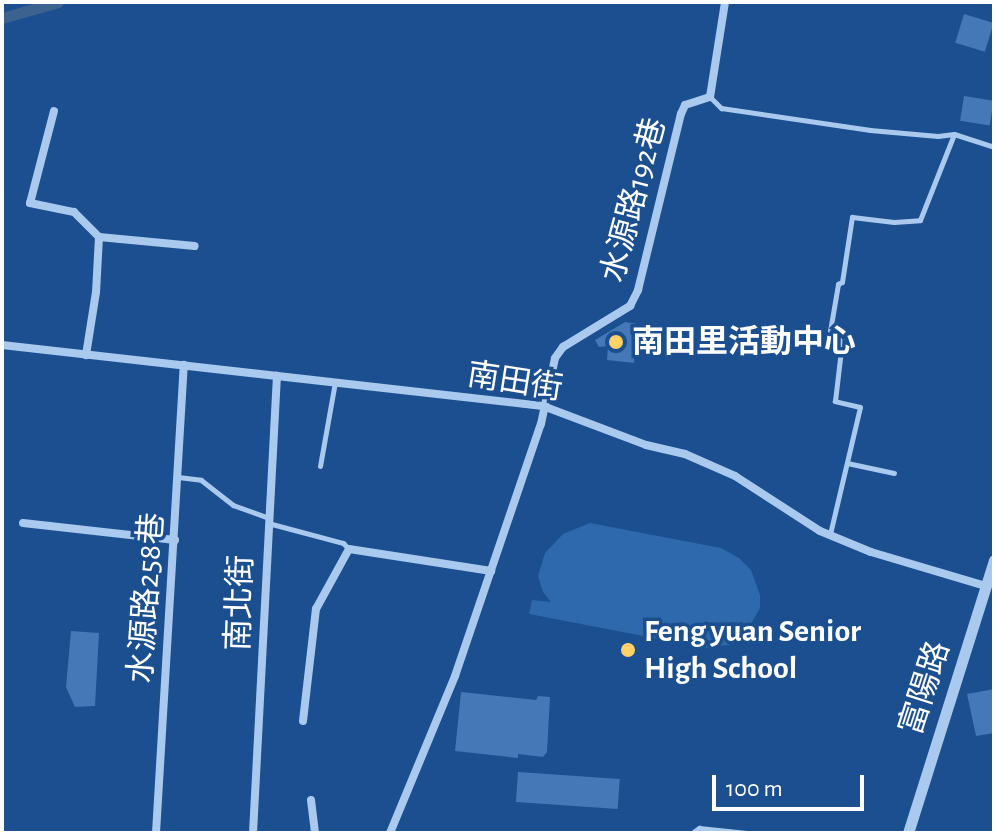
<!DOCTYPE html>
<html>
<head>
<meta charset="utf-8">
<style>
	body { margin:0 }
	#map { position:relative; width:996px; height:835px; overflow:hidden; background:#1b4f8f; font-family:"Alegreya Sans","Noto Sans TC",sans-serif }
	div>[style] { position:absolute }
	.green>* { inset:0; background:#2e69ad }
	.canal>* { height:11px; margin:-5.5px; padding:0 5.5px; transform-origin:5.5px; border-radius:5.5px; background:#3c6290 }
	.building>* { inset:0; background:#4478b7; transform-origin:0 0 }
	.service>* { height:5px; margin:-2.5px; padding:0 2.5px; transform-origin:2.5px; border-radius:2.5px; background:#a9c9ee }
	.minor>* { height:8px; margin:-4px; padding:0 4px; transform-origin:4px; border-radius:4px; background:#a9c9ee }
	.tertiary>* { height:11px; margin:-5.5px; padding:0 5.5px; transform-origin:5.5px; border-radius:5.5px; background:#a9c9ee }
	.dots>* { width:22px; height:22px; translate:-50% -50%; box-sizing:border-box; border:4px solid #1b4f8f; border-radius:50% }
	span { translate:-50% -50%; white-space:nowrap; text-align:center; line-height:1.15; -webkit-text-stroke:7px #1b4f8f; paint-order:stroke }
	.street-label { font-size:32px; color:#fff }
	.poi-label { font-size:32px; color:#fff; font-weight:700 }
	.left { translate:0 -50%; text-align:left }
	.frame { position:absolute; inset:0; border:4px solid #fff; pointer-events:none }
	.scale { position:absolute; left:712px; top:775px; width:152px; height:36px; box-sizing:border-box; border:4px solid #fff; border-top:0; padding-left:10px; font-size:24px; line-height:28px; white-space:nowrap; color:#fff; -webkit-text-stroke:6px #1b4f8f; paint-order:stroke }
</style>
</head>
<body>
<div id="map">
	<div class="green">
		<div style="clip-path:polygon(590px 523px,721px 548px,739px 558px,751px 570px,760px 595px,760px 608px,745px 634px,734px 644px,706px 648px,529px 614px,532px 600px,551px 602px,543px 592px,538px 576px,545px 553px,563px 534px)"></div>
	</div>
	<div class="canal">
		<div style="left:2px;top:18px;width:58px;rotate:-15.9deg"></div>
	</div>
	<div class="building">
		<div style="left:964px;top:14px;width:31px;height:30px;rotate:17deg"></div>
		<div style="left:964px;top:96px;width:30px;height:25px;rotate:9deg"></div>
		<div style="clip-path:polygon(625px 322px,637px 324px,634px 363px,607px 360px,608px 346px,599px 347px,595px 340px)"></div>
		<div style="clip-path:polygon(71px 631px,99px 633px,95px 706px,75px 707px,66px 687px)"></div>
		<div style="clip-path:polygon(994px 689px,994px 733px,976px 736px,967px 694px)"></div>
		<div style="clip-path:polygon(461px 692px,536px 700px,538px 696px,550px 697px,547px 752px,543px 757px,518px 754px,518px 758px,455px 751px)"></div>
		<div style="left:518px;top:772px;width:102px;height:30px;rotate:4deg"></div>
	</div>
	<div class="service">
		<div style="left:710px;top:97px;width:16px;rotate:45deg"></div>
		<div style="left:721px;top:108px;width:151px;rotate:8.4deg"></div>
		<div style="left:870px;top:130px;width:68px;rotate:5deg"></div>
		<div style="left:938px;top:136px;width:16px;rotate:-7deg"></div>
		<div style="left:954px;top:134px;width:42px;rotate:18deg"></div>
		<div style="left:847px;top:463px;width:48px;rotate:12deg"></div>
		<div style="left:320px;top:466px;width:85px;rotate:-79.9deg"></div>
		<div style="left:178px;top:477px;width:23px;rotate:7deg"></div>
		<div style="left:201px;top:480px;width:41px;rotate:38deg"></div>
		<div style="left:233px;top:505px;width:37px;rotate:20deg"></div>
		<div style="left:268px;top:523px;width:78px;rotate:14.9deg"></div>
		<div style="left:343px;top:543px;width:8px;rotate:45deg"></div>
		<div style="left:830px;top:534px;width:130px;rotate:-76.7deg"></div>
		<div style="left:860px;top:407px;width:26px;rotate:-167deg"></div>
		<div style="left:835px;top:401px;width:68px;rotate:-83.3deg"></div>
		<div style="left:843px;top:333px;width:13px;rotate:-171deg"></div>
		<div style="left:830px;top:331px;width:48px;rotate:-80.3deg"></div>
		<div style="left:838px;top:284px;width:4px;rotate:-27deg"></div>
		<div style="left:842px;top:282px;width:66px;rotate:-81.3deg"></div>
		<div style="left:852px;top:217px;width:42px;rotate:6.8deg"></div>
		<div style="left:894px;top:222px;width:26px;rotate:-4deg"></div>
		<div style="left:920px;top:220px;width:92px;rotate:-68.4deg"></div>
		<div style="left:692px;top:833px;width:9px;rotate:-36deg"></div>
		<div style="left:699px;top:828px;width:48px;rotate:5.9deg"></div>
	</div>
	<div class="minor">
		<div style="left:54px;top:111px;width:95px;rotate:104.6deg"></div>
		<div style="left:30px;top:203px;width:45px;rotate:11.6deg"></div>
		<div style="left:74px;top:212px;width:35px;rotate:45deg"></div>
		<div style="left:99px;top:237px;width:55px;rotate:93.1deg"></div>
		<div style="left:96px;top:292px;width:64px;rotate:99deg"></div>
		<div style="left:99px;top:237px;width:96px;rotate:5.4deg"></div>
		<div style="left:2px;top:345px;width:544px;rotate:6.43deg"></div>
		<div style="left:543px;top:406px;width:110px;rotate:20.7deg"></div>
		<div style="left:646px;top:445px;width:40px;rotate:13deg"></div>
		<div style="left:685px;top:454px;width:55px;rotate:23.7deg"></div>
		<div style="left:735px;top:476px;width:101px;rotate:32.9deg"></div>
		<div style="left:820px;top:531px;width:55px;rotate:22.4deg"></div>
		<div style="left:871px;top:552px;width:120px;rotate:16.5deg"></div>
		<div style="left:23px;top:523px;width:153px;rotate:6.4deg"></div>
		<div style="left:303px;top:721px;width:113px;rotate:-83.4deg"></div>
		<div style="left:316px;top:609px;width:68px;rotate:-61.2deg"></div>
		<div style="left:349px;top:549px;width:144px;rotate:8.8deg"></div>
		<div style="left:311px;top:800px;width:33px;rotate:83deg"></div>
		<div style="left:156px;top:833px;width:469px;rotate:-86.6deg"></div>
		<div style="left:253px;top:833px;width:458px;rotate:-87deg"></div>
		<div style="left:390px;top:833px;width:170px;rotate:-67.5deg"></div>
		<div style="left:455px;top:676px;width:266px;rotate:-71.2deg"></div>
		<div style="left:541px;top:424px;width:67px;rotate:-78deg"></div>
		<div style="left:555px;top:358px;width:14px;rotate:-54deg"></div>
		<div style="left:563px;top:347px;width:79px;rotate:-31.5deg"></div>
		<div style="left:630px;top:306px;width:18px;rotate:-63deg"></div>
		<div style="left:638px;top:290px;width:181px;rotate:-76.3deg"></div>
		<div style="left:681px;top:114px;width:10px;rotate:-66deg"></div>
		<div style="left:685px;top:105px;width:26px;rotate:-18deg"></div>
		<div style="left:710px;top:97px;width:96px;rotate:-81deg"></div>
	</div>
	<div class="tertiary">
		<div style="left:908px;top:833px;width:286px;rotate:-72.5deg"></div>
	</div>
	<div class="dots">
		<div style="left:616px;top:342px;background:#ffd166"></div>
		<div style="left:628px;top:650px;background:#ffd166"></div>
	</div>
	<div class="street-label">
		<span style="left:634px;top:200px;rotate:-75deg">水源路192巷</span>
		<span style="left:515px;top:382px;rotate:9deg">南田街</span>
		<span style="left:147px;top:598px;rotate:-86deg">水源路258巷</span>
		<span style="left:240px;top:603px;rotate:-88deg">南北街</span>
		<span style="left:925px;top:688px;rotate:-72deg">富陽路</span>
	</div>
	<div class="poi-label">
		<span class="left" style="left:632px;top:342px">南田里活動中心</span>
		<span class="left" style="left:644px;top:650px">Feng yuan Senior<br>High School</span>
	</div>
	<div class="frame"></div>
	<div class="scale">100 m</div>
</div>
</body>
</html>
